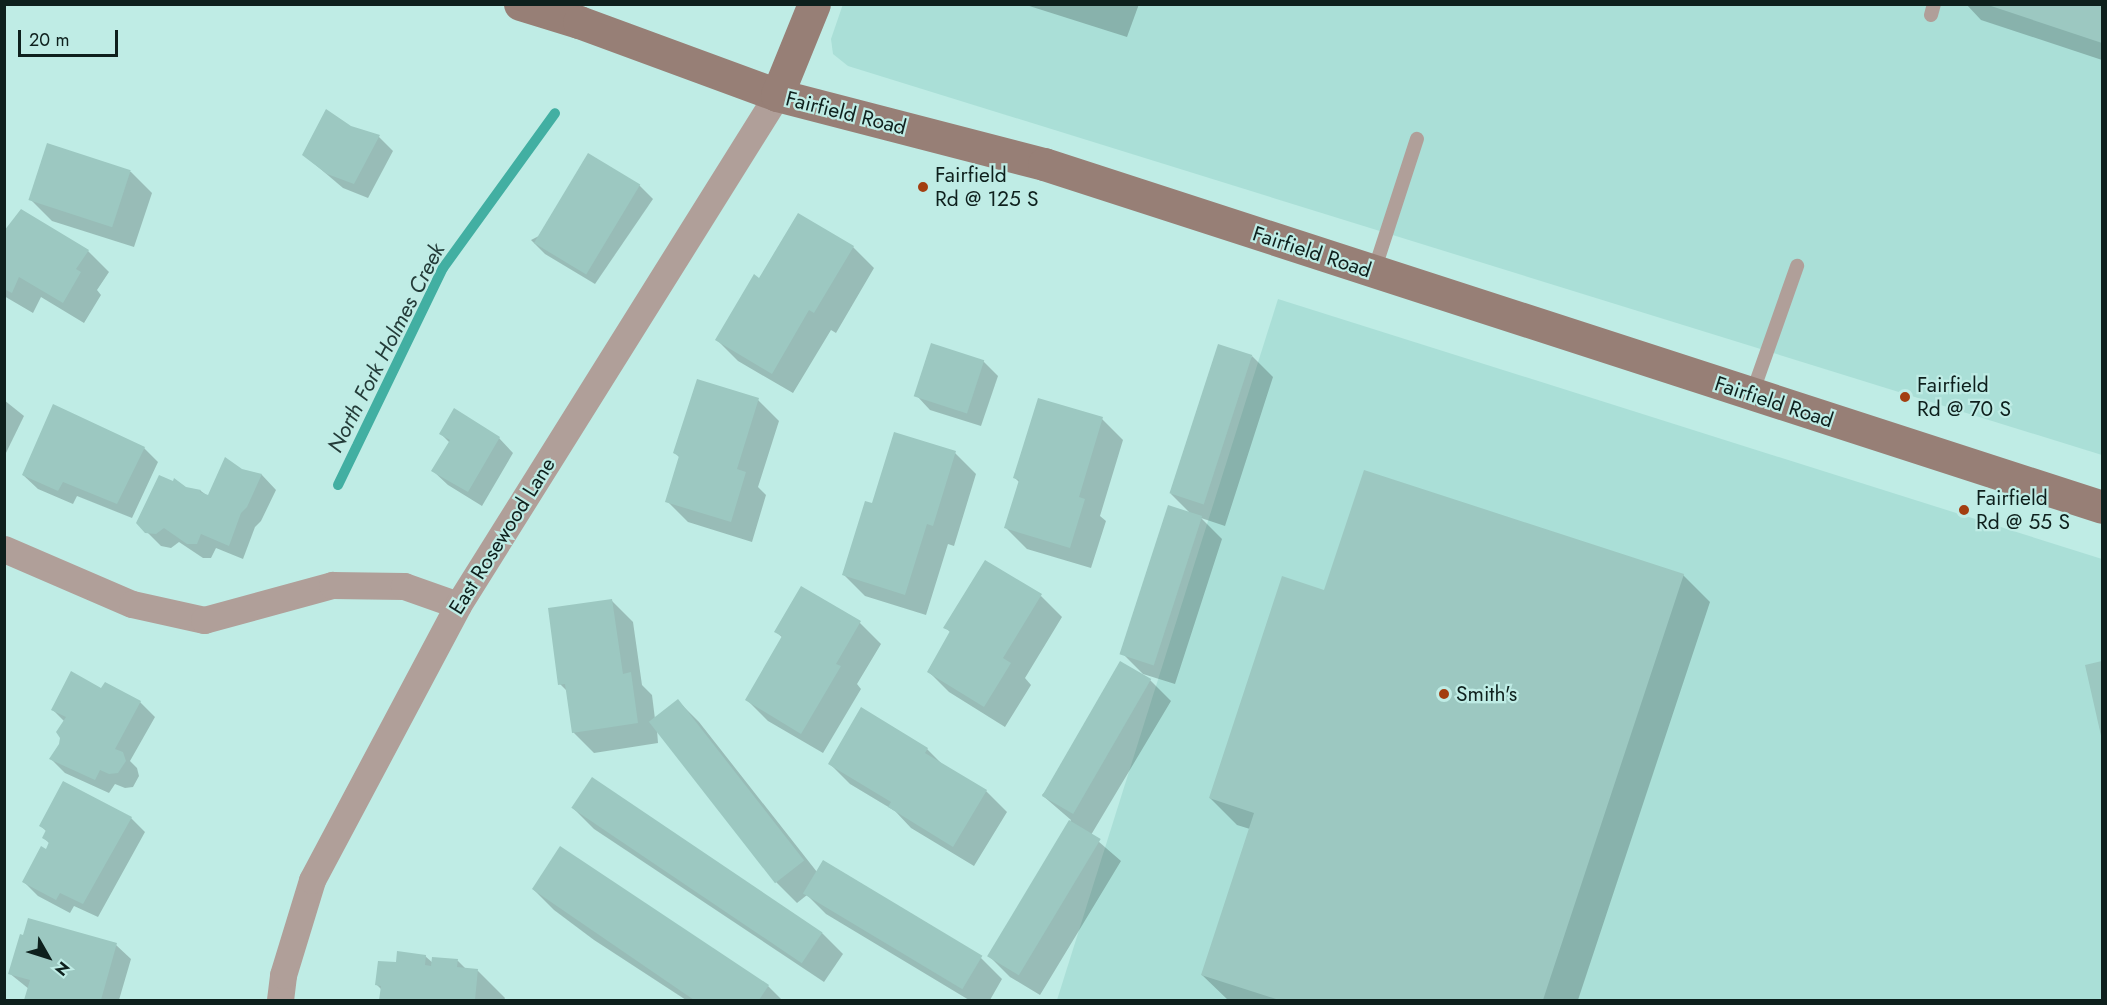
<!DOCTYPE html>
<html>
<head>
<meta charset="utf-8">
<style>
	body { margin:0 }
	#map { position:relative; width:2107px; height:1005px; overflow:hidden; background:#bfece5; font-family:Jost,sans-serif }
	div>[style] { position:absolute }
	.built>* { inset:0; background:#aadfd7 }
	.shadow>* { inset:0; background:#0003 }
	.stream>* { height:10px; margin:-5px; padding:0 5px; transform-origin:5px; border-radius:5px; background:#42afa2 }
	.building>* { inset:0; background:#9cc8c1; transform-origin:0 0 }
	.lane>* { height:14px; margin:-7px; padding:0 7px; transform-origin:7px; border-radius:7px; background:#b09f99 }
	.street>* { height:27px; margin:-13.5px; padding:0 13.5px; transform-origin:13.5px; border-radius:13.5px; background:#b09f99 }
	.secondary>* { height:33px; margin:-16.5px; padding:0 16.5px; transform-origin:16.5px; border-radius:16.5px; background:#977f76 }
	.dots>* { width:16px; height:16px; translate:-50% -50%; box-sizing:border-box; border:3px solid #bfece5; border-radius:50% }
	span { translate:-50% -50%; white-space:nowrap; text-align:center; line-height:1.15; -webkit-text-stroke:4.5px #bfece5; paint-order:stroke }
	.street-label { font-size:21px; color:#0e201d }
	.poi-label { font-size:21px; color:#0e201d }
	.left { translate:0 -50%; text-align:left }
	.water-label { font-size:22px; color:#243c39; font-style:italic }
	.frame { position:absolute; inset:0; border:6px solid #0e201d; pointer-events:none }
	.north { position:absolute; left:18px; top:927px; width:60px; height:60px; -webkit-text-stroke:4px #bfece5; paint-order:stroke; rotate:129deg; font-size:16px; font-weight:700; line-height:24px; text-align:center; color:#0e201d }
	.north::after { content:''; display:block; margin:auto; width:21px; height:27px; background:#0e201d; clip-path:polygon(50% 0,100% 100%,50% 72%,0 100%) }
	.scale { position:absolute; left:18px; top:30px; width:100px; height:27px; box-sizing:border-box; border:3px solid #0e201d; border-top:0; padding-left:8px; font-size:18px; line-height:21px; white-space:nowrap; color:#0e201d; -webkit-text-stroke:4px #bfece5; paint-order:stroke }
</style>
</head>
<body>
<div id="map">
	<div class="built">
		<div style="clip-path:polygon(843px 4px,2102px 5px,2102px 455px,848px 66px,833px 54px,831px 39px)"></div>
		<div style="clip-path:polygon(1278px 299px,2102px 559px,2102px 1000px,1057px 1000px)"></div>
	</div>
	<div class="shadow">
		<div style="clip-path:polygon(1023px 4px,1139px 4px,1127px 37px)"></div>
		<div style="clip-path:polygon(1966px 4px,2102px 4px,2102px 60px,1981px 20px)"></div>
		<div style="clip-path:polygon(350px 128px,379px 137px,393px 151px,368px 198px,343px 188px,304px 155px)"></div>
		<div style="clip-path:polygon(48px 145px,131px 172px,152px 193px,134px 247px,52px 221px,31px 200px)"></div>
		<div style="clip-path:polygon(639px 185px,653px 199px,595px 284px,545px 254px,531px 240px)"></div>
		<div style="clip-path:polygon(4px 233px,88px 251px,109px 272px,97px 290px,101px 295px,84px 323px,41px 297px,33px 313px,4px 296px)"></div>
		<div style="clip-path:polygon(853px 247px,874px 268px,836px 333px,831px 330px,793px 393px,738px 361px,717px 340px,760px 280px)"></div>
		<div style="clip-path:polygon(1252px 356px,1273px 377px,1225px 526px,1201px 518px,1222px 539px,1175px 684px,1143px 674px,1122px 653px,1192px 515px,1171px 494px)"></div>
		<div style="clip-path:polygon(983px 361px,998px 376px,981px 426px,930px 410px,916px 395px)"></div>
		<div style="clip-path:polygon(4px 400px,24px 416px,4px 457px)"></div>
		<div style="clip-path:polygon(758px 400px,779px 421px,758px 487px,766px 495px,752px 542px,688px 522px,667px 501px,680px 458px,675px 453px)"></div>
		<div style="clip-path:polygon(1102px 419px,1123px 440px,1100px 516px,1106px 521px,1091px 568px,1027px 549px,1006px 528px,1020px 483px,1015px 478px)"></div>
		<div style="clip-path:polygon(441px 434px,499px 438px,513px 453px,482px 506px,448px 485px,433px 471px,450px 443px)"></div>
		<div style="clip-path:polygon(144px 448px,158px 462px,132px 518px,77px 496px,73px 504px,38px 489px,23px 475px)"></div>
		<div style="clip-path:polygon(955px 453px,976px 474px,954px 546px,948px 544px,926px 615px,865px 596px,844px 575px,873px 505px)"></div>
		<div style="clip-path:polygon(241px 471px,262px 475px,276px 490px,261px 521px,255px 527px,243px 559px,216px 548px,211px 558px,203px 558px,179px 542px,171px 548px,161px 546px,138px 523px,186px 488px,201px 491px,209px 497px)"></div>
		<div style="clip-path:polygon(1683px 575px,1710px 602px,1578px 1000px,1228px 1000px,1202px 975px,1250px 829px,1237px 825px,1210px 798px,1325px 592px)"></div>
		<div style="clip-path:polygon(802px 588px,860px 623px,881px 644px,857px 684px,861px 689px,823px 753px,768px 721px,747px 700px,783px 638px,776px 632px)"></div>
		<div style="clip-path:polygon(1041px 596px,1062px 617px,1025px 678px,1031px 685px,1005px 727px,949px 692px,928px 671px,951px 633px,945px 627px)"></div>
		<div style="clip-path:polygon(612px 601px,633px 622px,642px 685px,652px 695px,655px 719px,678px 701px,699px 722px,817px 872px,823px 862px,981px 958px,1002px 979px,990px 1000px,969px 1000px,826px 914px,807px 895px,797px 903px,776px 882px,657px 730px,658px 743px,594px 753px,573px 732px,568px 692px,560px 684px)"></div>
		<div style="clip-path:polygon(2102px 663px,2102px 738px,2087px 666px)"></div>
		<div style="clip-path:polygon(1150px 680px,1171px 701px,1091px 835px,1121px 861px,1040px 995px,1010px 977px,989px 956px,1071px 820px,1042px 795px)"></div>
		<div style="clip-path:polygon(105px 684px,140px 702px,155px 717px,130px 761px,137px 768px,139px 776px,133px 787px,125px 788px,115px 784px,109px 793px,65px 773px,51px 759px,61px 745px,65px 722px,53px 710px,101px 690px)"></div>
		<div style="clip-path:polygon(927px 749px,942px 764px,986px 791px,1007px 812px,974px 866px,911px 828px,895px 811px,850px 784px,829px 763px)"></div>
		<div style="clip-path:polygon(592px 779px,822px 933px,843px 954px,824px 982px,594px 829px,573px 808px)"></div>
		<div style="clip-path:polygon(131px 818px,145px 832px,98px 917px,74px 906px,70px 913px,38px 896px,24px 882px,50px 844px,44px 838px,47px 832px,41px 826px)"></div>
		<div style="clip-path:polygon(533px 889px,768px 986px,782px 1000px,686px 1000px,594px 940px,554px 910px)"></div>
		<div style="clip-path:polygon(116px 945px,131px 959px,119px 1000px,26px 1000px,29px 989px,9px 973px)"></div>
		<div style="clip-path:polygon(425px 956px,433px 963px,458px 961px,466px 969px,478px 971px,505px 998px,504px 1000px,380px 1000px,382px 990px,376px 984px,397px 964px)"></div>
	</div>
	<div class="stream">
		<div style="left:338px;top:485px;width:241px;rotate:-64.2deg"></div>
		<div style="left:443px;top:268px;width:191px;rotate:-54.1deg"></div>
	</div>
	<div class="building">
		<div style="clip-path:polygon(1988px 4px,2102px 4px,2102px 43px,1988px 5px)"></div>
		<div style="clip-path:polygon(326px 109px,351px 126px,380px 135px,354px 184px,327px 174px,302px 155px)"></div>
		<div style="left:47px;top:143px;width:88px;height:60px;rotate:18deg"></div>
		<div style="left:588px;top:153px;width:61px;height:105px;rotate:31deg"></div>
		<div style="clip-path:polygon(21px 209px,89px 250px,76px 269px,81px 272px,63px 303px,19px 277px,12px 293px,4px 289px,4px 231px)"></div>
		<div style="clip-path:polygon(798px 213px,854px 246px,814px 313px,809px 310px,772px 374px,715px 340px,754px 274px,759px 278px)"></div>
		<div style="left:931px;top:343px;width:56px;height:56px;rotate:18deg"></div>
		<div style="left:1218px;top:344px;width:36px;height:157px;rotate:18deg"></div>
		<div style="clip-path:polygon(697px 379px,759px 398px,737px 469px,746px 472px,731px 522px,665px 502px,679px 456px,673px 453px)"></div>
		<div style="clip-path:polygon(1038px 398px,1103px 417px,1079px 497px,1085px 499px,1070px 548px,1004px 528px,1019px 480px,1013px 478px)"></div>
		<div style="clip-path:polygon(53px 404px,145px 447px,117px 504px,63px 482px,58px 491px,22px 475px)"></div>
		<div style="clip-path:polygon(454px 408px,500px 437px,468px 492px,431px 471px,450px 440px,439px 434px)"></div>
		<div style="clip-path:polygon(894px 432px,956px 451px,933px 526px,927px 524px,905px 595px,842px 575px,865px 501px,872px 503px)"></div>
		<div style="clip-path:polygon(225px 457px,242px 469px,262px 474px,247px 507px,241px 513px,229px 546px,201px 534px,197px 544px,187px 544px,164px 528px,156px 534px,145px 533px,136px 523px,159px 475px,173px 481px,174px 478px,186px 487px,201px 490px,200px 492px,208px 495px)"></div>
		<div style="clip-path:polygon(1364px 470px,1684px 574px,1543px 1000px,1279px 1000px,1201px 975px,1254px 813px,1209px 798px,1282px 576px,1324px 590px)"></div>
		<div style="left:1168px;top:505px;width:36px;height:157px;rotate:18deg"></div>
		<div style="clip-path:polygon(985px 560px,1042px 594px,1003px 658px,1011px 663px,984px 707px,927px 672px,950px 631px,943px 628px)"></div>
		<div style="clip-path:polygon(801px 586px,861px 621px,836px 664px,841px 666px,801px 734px,745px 700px,782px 636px,774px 632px)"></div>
		<div style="clip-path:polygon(612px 599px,623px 674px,631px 672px,638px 723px,572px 733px,565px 684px,558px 685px,548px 608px)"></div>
		<div style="left:1120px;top:661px;width:36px;height:156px;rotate:30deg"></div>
		<div style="clip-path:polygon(2102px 661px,2102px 740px,2085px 665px)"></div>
		<div style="clip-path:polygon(71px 671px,101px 688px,105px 682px,141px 701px,115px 749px,123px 752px,126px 761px,118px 773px,109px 774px,100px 770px,95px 780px,49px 759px,59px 744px,60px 738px,56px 732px,66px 717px,51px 710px)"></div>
		<div style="left:678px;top:699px;width:205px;height:37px;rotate:52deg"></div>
		<div style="clip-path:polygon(861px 707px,928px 748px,925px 753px,987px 790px,953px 847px,888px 807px,891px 802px,828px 764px)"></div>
		<div style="left:592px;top:777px;width:278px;height:37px;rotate:34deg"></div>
		<div style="clip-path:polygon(63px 781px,132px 817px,83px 904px,60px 893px,56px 900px,22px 882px,41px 846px,46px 849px,49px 842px,42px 838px,46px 830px,39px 826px)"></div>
		<div style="left:1069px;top:820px;width:37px;height:159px;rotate:31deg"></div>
		<div style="clip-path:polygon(560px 846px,769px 985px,759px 1000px,694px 1000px,532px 889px)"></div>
		<div style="left:823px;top:860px;width:186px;height:39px;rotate:31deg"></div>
		<div style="clip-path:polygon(28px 918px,117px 943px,101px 1000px,24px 1000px,30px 980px,8px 974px,20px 934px,23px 935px)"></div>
		<div style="clip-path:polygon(397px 951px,426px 955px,425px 965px,431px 966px,432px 957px,458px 959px,457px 967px,478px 969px,475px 1000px,379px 1000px,381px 986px,375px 985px,378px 961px,396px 962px)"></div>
	</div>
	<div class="lane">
		<div style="left:1931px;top:15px;width:11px;rotate:-75deg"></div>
		<div style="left:1374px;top:271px;width:139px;rotate:-72deg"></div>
		<div style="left:1752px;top:394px;width:136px;rotate:-70.6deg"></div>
	</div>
	<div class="street">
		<div style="left:4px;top:549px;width:139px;rotate:23.3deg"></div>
		<div style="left:132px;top:604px;width:74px;rotate:12.5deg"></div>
		<div style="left:204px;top:620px;width:133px;rotate:-15.3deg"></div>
		<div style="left:332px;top:585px;width:72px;rotate:0.8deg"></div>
		<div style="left:404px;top:586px;width:57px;rotate:19.4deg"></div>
		<div style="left:280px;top:1000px;width:25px;rotate:-83deg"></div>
		<div style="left:283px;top:975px;width:99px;rotate:-73deg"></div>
		<div style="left:312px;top:880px;width:311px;rotate:-62deg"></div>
		<div style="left:458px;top:605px;width:602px;rotate:-57.97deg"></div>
	</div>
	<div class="secondary">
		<div style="left:520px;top:4px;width:62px;rotate:17deg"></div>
		<div style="left:579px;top:22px;width:211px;rotate:20.2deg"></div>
		<div style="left:777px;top:95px;width:276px;rotate:14.5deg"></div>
		<div style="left:1044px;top:164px;width:1112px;rotate:17.96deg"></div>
		<div style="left:777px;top:95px;width:98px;rotate:-67.9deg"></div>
	</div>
	<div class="dots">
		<div style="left:923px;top:187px;background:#a33e10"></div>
		<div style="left:1905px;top:397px;background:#a33e10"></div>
		<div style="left:1964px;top:510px;background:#a33e10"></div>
		<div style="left:1444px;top:694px;background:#a33e10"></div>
	</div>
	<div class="street-label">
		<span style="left:846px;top:113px;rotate:14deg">Fairfield Road</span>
		<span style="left:1312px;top:252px;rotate:18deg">Fairfield Road</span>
		<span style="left:1774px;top:402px;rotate:18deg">Fairfield Road</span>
		<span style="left:502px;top:536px;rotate:-58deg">East Rosewood Lane</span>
	</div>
	<div class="poi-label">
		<span class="left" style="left:935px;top:187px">Fairfield<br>Rd @ 125 S</span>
		<span class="left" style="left:1917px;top:397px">Fairfield<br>Rd @ 70 S</span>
		<span class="left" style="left:1976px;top:510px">Fairfield<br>Rd @ 55 S</span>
		<span class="left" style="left:1456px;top:694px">Smith's</span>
	</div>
	<div class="water-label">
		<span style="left:386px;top:348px;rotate:-63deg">North Fork Holmes Creek</span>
	</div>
	<div class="frame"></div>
	<div class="north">N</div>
	<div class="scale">20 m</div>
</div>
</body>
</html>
